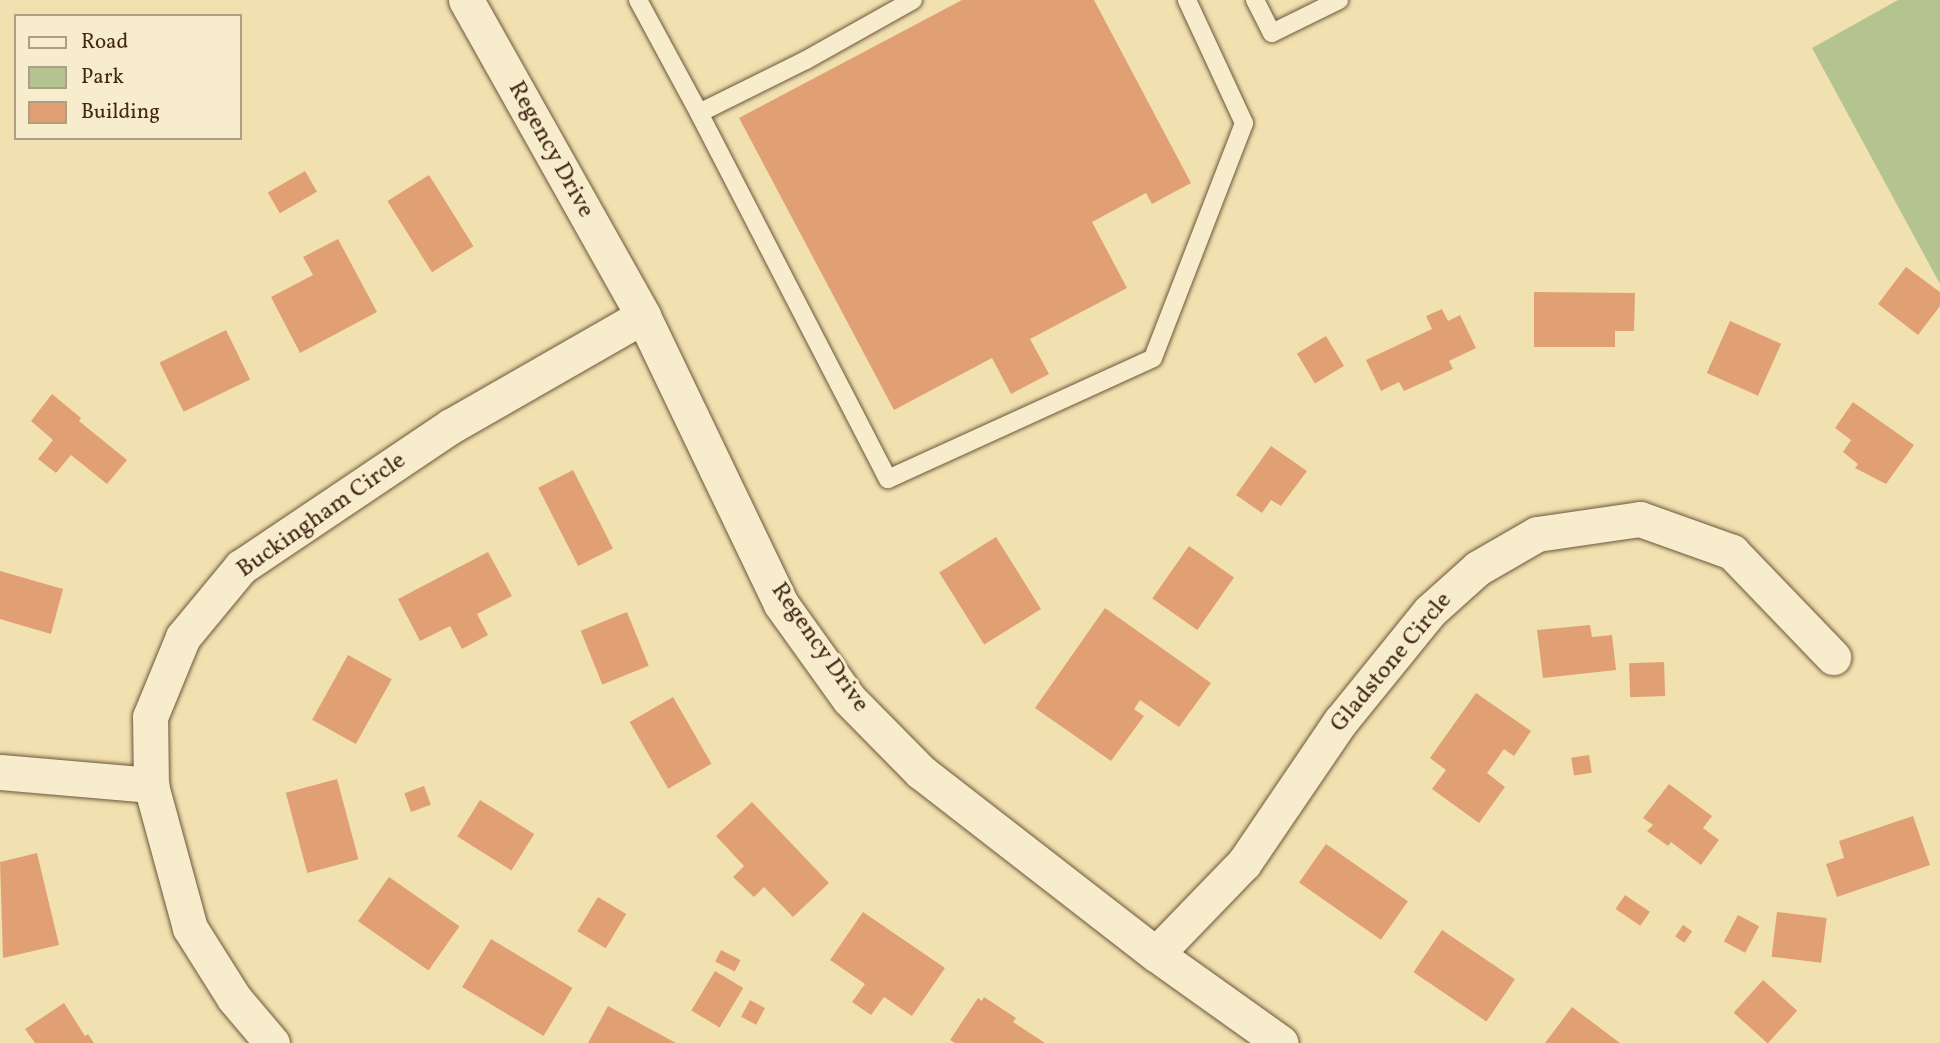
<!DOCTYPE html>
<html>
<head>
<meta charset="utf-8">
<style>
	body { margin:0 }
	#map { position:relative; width:1940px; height:1043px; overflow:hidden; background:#f2e1b0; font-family:Vollkorn,serif }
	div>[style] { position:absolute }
	.green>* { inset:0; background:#b4c490 }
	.building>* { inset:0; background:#e1a073; transform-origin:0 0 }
	.roads { filter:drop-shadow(0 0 2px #6e563c) drop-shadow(0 0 2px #6e563c) }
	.lane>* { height:18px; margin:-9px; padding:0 9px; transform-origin:9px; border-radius:9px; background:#f7eccc }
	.street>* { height:35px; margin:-17.5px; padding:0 17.5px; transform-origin:17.5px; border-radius:17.5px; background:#f7eccc }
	span { translate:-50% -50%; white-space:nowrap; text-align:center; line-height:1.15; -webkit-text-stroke:6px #f7eccc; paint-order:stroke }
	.street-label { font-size:24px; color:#422815 }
	.legend { position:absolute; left:14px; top:14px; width:228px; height:126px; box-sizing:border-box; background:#f7eccc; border:2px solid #af9e83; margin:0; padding:9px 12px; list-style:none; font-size:21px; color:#422815 }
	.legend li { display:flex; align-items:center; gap:14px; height:35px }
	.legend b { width:35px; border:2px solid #af9e83 }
</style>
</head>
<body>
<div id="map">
	<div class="green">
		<div style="clip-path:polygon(1898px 0,1940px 0,1940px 284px,1812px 48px)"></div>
	</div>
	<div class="building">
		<div style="clip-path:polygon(962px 0,1094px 0,1191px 183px,1152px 204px,1146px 193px,1092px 222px,1127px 288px,1030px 339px,1049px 374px,1011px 394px,992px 358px,894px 410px,739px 118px)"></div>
		<div style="left:305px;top:171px;width:24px;height:43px;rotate:60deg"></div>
		<div style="left:429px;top:175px;width:84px;height:49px;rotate:58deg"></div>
		<div style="clip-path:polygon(338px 239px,377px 312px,300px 353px,271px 297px,313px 275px,303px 257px)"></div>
		<div style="clip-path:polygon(1906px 267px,1940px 292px,1940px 306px,1918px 335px,1878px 304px)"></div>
		<div style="clip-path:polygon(1534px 292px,1635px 293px,1634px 331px,1615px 331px,1615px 347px,1534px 347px)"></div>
		<div style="clip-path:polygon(1442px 309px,1448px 321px,1460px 315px,1476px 348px,1449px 361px,1453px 369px,1404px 391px,1399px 382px,1381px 391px,1366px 360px,1432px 329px,1426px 316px)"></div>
		<div style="left:1730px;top:321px;width:56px;height:57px;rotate:24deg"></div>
		<div style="left:226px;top:330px;width:55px;height:74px;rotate:64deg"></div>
		<div style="left:1326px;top:336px;width:35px;height:34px;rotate:59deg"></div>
		<div style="clip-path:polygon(52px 394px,81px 418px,79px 421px,127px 460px,107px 484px,71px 455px,56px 473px,38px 459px,53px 440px,31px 421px)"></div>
		<div style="clip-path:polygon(1853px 402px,1914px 445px,1886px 484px,1855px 468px,1858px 464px,1843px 452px,1851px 440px,1835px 428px)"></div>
		<div style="clip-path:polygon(1271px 446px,1307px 471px,1281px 506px,1271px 500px,1262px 513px,1236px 495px)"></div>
		<div style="left:573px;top:470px;width:88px;height:39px;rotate:63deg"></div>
		<div style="left:996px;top:537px;width:85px;height:67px;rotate:58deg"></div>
		<div style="left:1189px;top:546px;width:55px;height:64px;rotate:35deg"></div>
		<div style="clip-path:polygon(488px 552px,512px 596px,477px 614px,488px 635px,462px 649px,450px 626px,420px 641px,398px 599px)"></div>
		<div style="clip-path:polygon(0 571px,63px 589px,51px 634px,0 619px)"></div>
		<div style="clip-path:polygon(1105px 608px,1211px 683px,1179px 727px,1140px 700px,1134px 709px,1144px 716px,1111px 761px,1035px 708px)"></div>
		<div style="left:627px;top:612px;width:58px;height:50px;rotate:68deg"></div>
		<div style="clip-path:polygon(1590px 625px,1592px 637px,1612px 635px,1616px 670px,1543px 678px,1537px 630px)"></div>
		<div style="left:348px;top:655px;width:50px;height:74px;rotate:29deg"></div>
		<div style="left:1664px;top:662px;width:34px;height:35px;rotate:88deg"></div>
		<div style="clip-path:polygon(1476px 693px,1531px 731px,1514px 756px,1504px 749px,1487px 773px,1505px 787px,1479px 823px,1432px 789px,1446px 770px,1430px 758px)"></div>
		<div style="left:673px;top:697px;width:77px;height:50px;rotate:60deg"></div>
		<div style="left:1589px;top:755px;width:18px;height:18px;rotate:81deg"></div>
		<div style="left:337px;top:779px;width:83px;height:53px;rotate:75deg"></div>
		<div style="clip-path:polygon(1669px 784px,1712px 816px,1703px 828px,1719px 840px,1701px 865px,1671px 842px,1668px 846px,1647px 831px,1653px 825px,1643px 818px)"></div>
		<div style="left:424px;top:786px;width:20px;height:21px;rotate:70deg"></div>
		<div style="left:480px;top:800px;width:64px;height:43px;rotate:32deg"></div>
		<div style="clip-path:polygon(752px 802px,829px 883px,793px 917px,764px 887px,754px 897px,733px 877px,744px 866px,716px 836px)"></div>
		<div style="clip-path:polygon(1913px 816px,1930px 865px,1837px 897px,1826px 864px,1844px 858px,1839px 841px)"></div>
		<div style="left:1326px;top:844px;width:100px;height:47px;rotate:35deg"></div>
		<div style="clip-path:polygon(37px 853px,59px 945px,3px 958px,0 862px)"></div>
		<div style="left:389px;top:877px;width:86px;height:54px;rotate:35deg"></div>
		<div style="left:1625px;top:895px;width:30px;height:17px;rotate:34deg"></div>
		<div style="left:598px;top:897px;width:33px;height:40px;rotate:31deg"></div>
		<div style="clip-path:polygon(863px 912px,945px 968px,912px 1016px,884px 997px,871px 1015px,852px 1002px,865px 984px,830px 960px)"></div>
		<div style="left:1777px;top:912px;width:50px;height:45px;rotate:7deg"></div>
		<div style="left:1738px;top:915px;width:24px;height:30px;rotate:28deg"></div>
		<div style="left:1683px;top:925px;width:11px;height:14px;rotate:34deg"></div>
		<div style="left:1442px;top:930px;width:88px;height:51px;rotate:34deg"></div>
		<div style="left:491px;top:939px;width:95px;height:56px;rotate:31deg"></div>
		<div style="left:721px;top:950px;width:22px;height:13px;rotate:27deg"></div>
		<div style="left:715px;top:971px;width:33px;height:46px;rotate:31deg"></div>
		<div style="left:1763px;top:980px;width:46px;height:44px;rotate:42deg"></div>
		<div style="clip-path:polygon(984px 997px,1016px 1018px,1013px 1022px,1045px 1043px,955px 1043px,950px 1040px,978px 998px,982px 1001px)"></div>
		<div style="left:750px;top:1000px;width:17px;height:19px;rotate:28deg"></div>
		<div style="clip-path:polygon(64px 1003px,85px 1036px,88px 1034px,94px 1043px,35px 1043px,25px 1029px)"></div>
		<div style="clip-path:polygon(608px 1006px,676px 1043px,588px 1043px)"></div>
		<div style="clip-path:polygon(1572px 1007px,1620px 1043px,1545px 1043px)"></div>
	</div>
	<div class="roads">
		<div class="lane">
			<div style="left:638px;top:0;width:128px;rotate:61.6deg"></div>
			<div style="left:913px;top:0;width:123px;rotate:150.7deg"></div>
			<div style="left:806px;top:60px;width:119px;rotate:153.6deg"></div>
			<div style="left:699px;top:113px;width:412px;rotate:62.7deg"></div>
			<div style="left:888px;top:479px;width:291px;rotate:-24.5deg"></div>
			<div style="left:1153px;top:358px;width:252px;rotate:-68.8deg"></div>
			<div style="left:1244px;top:123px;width:136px;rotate:-114.9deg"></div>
			<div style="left:1255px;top:0;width:37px;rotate:63deg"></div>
			<div style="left:1272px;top:33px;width:75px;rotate:-26.2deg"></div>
		</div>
		<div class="street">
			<div style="left:466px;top:0;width:362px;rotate:60.7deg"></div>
			<div style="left:643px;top:316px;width:319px;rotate:64.4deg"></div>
			<div style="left:781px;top:604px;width:117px;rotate:54.4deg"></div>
			<div style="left:849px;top:699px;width:103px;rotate:45.4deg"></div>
			<div style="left:921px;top:772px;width:297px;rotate:37.8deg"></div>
			<div style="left:1156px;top:954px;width:153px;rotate:35.5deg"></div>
			<div style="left:0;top:772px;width:152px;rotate:4.9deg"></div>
			<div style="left:1156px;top:954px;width:127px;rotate:-46deg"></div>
			<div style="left:1244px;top:863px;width:171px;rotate:-55.8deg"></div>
			<div style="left:1340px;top:722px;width:143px;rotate:-51deg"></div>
			<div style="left:1430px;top:611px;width:64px;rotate:-41.9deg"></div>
			<div style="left:1478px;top:568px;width:68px;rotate:-30deg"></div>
			<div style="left:1537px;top:534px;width:104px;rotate:-8.3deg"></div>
			<div style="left:1640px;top:519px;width:98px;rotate:19.7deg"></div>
			<div style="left:1732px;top:552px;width:146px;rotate:46.1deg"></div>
			<div style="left:272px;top:1043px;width:59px;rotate:-130.2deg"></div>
			<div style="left:234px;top:998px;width:83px;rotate:-122.2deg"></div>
			<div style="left:190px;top:928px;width:148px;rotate:-105.3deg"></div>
			<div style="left:151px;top:785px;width:68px;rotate:-90.8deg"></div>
			<div style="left:150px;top:717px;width:87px;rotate:-67.6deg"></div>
			<div style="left:183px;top:637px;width:91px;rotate:-50.4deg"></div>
			<div style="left:241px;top:567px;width:253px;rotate:-33.9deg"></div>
			<div style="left:451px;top:426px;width:221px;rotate:-29.8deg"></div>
		</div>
	</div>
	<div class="street-label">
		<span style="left:550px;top:150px;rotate:61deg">Regency Drive</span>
		<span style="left:322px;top:516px;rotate:-35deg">Buckingham Circle</span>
		<span style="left:819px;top:648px;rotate:55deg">Regency Drive</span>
		<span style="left:1392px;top:663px;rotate:-50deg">Gladstone Circle</span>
	</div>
	<ul class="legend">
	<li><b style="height:9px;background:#f7eccc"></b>Road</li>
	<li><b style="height:19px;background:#b4c490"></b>Park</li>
	<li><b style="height:19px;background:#e1a073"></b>Building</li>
	</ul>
</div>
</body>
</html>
